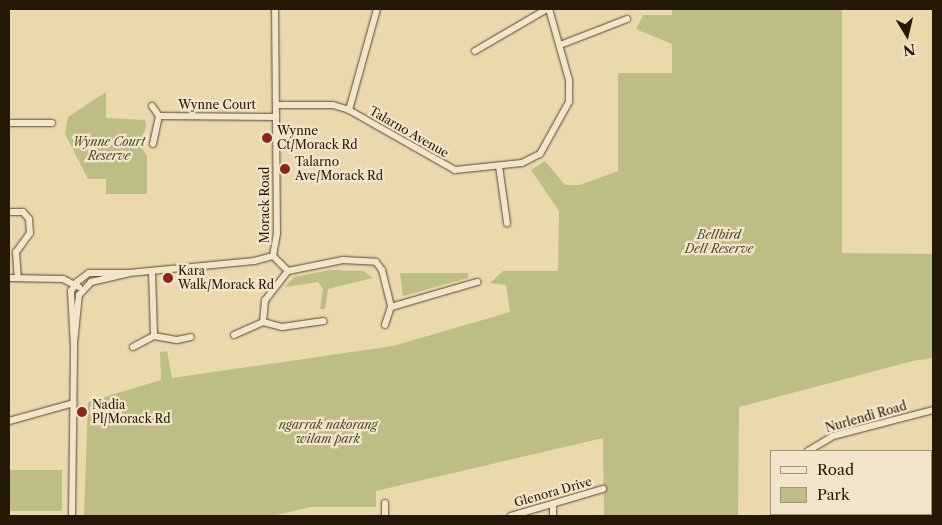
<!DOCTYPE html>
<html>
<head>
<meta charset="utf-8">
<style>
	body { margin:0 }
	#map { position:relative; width:942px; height:525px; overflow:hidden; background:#ead9ad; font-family:"Libre Caslon Text",serif }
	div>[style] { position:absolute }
	.green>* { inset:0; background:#bcbe86; transform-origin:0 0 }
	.roads { filter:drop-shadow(0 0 1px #564830) drop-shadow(0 0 1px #564830) }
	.street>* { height:6px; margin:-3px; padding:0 3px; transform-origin:3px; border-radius:3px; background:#f1e6ca }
	.dots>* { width:14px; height:14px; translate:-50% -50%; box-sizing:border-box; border:2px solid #f1e6ca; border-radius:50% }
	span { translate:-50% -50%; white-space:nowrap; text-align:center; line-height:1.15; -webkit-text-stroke:4.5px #f1e6ca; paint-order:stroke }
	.street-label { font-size:12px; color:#241807 }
	.poi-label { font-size:12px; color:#241807 }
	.left { translate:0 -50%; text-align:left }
	.park-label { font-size:12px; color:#524a2d; font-style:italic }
	.frame { position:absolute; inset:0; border:10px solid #241807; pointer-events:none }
	.legend { position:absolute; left:770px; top:450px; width:162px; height:65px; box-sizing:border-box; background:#f1e6ca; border:1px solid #9f947c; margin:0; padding:6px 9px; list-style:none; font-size:15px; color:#241807 }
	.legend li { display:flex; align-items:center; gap:10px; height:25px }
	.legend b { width:25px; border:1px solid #9f947c }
	.north { position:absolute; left:882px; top:10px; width:50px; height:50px; -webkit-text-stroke:4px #f1e6ca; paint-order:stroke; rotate:171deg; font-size:14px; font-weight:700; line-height:20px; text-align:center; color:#241807 }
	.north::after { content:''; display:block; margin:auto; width:18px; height:22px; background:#241807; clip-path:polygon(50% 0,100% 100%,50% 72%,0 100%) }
</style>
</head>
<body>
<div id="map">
	<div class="green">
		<div style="clip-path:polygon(672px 9px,842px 9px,842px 253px,933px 254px,933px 358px,913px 361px,739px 407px,738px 516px,604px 516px,603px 438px,376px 491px,376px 507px,311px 507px,272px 516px,84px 516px,88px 402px,161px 380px,160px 352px,167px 351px,172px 378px,393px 346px,510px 312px,506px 285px,490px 283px,503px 271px,558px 271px,559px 211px,531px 170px,545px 161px,565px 185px,580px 185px,618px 171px,618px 73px,672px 73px,672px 44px,636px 29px,643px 15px,672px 15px)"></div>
		<div style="clip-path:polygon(106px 92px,106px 118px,145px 120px,146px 127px,139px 144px,147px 156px,147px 194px,106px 194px,106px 179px,88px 179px,65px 134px,68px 117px)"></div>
		<div style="clip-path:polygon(330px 270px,363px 271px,373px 278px,328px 289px,325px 309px,320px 309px,323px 289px,318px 282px,285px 287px,294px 277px)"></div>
		<div style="clip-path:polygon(400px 273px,468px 273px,468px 278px,403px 296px)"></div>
		<div style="left:9px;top:470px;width:53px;height:41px"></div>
	</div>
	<div class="roads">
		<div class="street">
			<div style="left:560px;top:45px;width:72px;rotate:-21.2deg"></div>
			<div style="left:475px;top:51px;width:83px;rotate:-30.3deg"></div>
			<div style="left:276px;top:105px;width:57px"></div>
			<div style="left:333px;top:105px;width:17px;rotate:17deg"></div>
			<div style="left:349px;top:110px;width:122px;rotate:29.5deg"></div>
			<div style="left:455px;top:170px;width:67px;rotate:-6deg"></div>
			<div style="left:522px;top:163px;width:20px;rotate:-27deg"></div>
			<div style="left:540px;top:154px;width:60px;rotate:-60.9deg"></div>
			<div style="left:569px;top:102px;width:22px;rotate:-90deg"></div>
			<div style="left:569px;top:80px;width:74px;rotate:-105.7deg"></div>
			<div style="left:152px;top:106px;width:12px;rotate:55deg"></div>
			<div style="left:349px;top:110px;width:105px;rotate:-74.5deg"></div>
			<div style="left:9px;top:123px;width:43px"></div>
			<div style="left:153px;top:144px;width:29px;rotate:-78deg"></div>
			<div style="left:159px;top:116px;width:117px;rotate:0.5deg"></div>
			<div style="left:499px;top:166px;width:58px;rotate:82deg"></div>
			<div style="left:9px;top:212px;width:14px"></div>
			<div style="left:23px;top:212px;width:9px;rotate:49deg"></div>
			<div style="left:29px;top:219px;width:14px;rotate:86deg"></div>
			<div style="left:30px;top:233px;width:24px;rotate:126deg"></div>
			<div style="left:16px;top:252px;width:26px;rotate:86deg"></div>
			<div style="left:273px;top:256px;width:21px;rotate:45deg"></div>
			<div style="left:288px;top:271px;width:56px;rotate:-11.3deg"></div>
			<div style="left:343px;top:260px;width:33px;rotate:3deg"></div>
			<div style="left:376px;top:262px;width:10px;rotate:53deg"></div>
			<div style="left:382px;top:270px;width:38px;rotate:76deg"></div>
			<div style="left:391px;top:307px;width:90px;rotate:-16.2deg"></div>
			<div style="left:152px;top:271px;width:65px;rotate:88.2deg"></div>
			<div style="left:288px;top:271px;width:37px;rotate:128deg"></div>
			<div style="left:265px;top:300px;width:22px;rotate:95deg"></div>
			<div style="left:263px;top:322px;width:20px;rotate:15deg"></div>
			<div style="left:282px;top:327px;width:42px;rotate:-8.1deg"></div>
			<div style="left:9px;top:278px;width:54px;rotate:1.1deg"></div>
			<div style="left:63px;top:279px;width:18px;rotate:27deg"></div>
			<div style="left:385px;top:325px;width:19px;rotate:-72deg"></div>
			<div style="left:234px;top:335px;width:32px;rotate:-24deg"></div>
			<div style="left:74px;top:343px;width:48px;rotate:-84.1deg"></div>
			<div style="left:79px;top:295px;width:18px;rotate:-47deg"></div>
			<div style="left:91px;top:282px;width:39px;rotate:-13deg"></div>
			<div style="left:129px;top:273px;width:126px;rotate:-5.5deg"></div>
			<div style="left:254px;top:261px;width:20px;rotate:-15deg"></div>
			<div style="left:273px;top:256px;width:23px;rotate:-80deg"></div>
			<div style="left:277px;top:233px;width:224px;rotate:-90.5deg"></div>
			<div style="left:133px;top:347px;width:24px;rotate:-28deg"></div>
			<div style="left:154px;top:336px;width:23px;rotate:10deg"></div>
			<div style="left:177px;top:340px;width:14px;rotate:-12deg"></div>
			<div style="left:9px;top:421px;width:67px;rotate:-15.5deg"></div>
			<div style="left:808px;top:451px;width:29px;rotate:-31deg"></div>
			<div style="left:833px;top:436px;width:103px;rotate:-14.6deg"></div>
			<div style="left:553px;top:504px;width:12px;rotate:90deg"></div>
			<div style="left:72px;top:516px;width:169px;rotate:-89.3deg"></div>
			<div style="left:74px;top:347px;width:56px;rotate:-93.1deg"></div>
			<div style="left:71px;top:291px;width:11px;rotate:-56deg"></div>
			<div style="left:77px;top:282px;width:15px;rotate:-37deg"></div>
			<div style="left:89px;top:273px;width:38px"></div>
			<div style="left:385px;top:516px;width:13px;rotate:-90deg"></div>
			<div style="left:511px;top:516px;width:96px;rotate:-16.4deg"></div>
			<div style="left:787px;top:516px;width:2px;rotate:-90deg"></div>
		</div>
	</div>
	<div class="dots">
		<div style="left:267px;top:138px;background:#8f2418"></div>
		<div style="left:285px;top:169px;background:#8f2418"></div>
		<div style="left:168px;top:278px;background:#8f2418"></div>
		<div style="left:82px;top:412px;background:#8f2418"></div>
	</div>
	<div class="street-label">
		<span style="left:217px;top:105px">Wynne Court</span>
		<span style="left:409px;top:132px;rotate:30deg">Talarno Avenue</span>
		<span style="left:265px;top:205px;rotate:-90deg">Morack Road</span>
		<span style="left:866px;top:417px;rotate:-16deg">Nurlendi Road</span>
		<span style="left:553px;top:492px;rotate:-16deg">Glenora Drive</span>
	</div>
	<div class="poi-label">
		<span class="left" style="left:277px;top:138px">Wynne<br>Ct/Morack Rd</span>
		<span class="left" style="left:295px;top:169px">Talarno<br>Ave/Morack Rd</span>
		<span class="left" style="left:178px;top:278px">Kara<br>Walk/Morack Rd</span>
		<span class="left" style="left:92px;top:412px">Nadia<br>Pl/Morack Rd</span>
	</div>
	<div class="park-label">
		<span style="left:109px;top:149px">Wynne Court<br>Reserve</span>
		<span style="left:719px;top:242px">Bellbird<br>Dell Reserve</span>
		<span style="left:328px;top:432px">ngarrak nakorang<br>wilam park</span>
	</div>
	<div class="frame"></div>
	<ul class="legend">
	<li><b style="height:6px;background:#f1e6ca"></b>Road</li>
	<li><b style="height:14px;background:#bcbe86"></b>Park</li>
	</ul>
	<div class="north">N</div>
</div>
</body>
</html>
